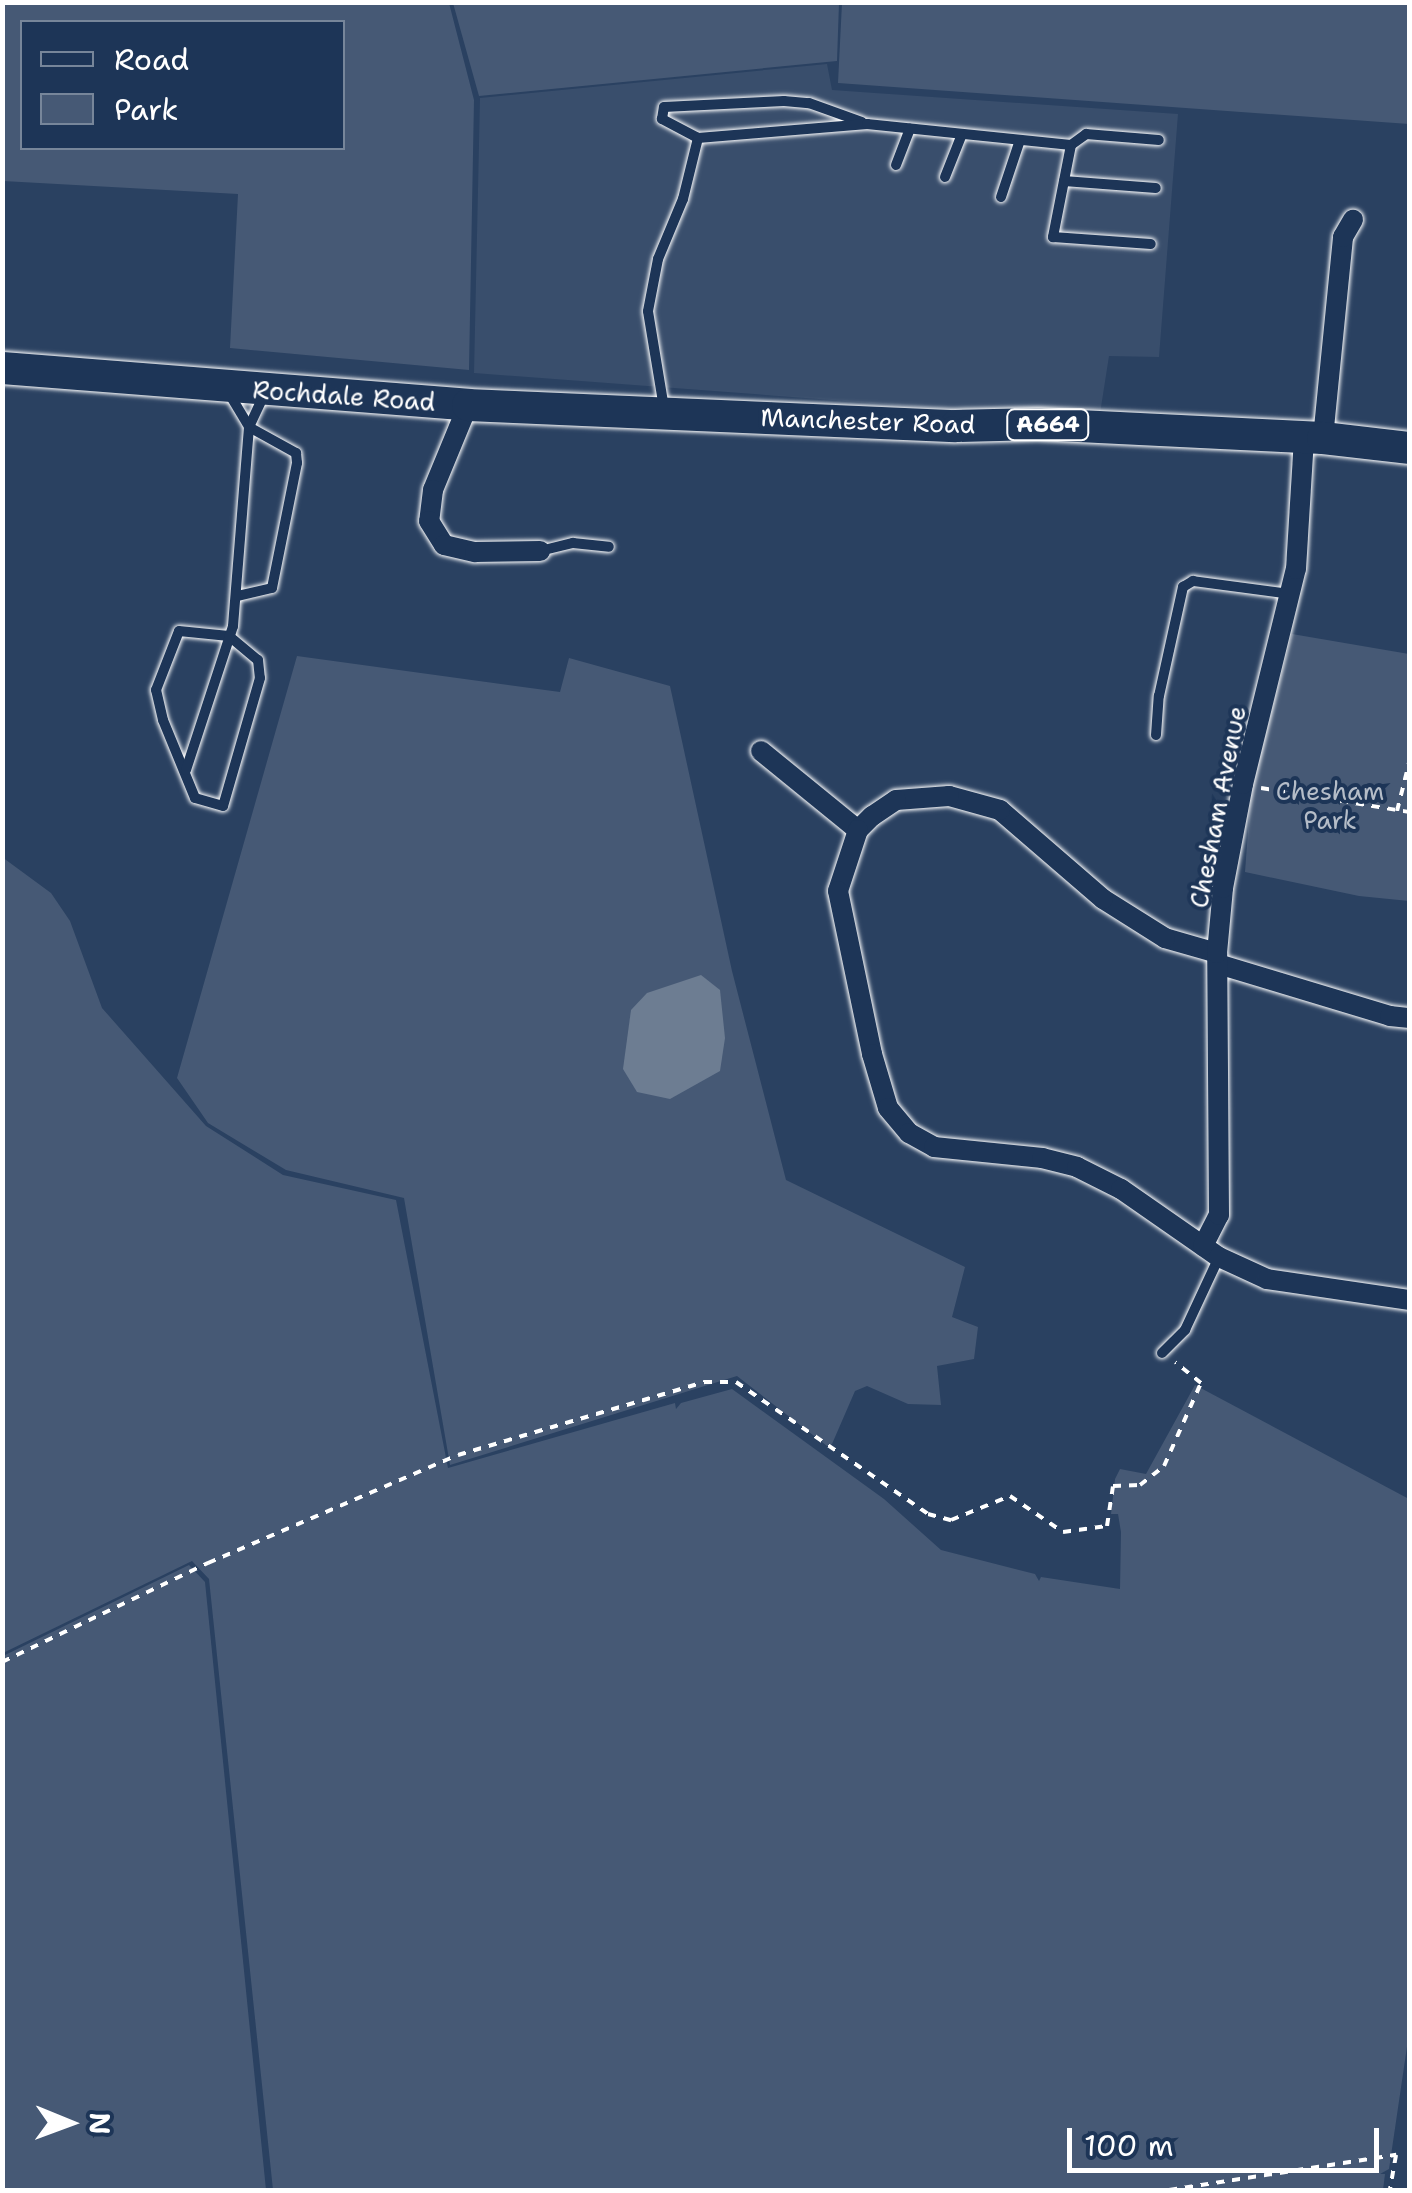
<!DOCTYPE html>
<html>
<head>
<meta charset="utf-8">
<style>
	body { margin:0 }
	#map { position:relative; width:1412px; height:2193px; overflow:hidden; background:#2a4161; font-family:"Shantell Sans",sans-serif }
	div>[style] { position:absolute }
	.built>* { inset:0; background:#394e6c }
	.green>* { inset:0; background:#465975 }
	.water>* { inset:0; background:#6d7d92 }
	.path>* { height:4px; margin-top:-2px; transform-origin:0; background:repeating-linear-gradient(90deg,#fff 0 8px,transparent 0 16px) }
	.roads { filter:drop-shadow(0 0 2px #fff) drop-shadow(0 0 2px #fff) }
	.lane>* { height:10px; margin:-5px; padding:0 5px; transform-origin:5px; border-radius:5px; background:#1d3557 }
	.street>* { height:20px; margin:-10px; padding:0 10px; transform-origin:10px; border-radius:10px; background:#1d3557 }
	.primary>* { height:32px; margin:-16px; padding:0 16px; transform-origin:16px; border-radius:16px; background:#1d3557 }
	span { translate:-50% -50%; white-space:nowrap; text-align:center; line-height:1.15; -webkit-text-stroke:8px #1d3557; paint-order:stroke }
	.shield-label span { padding:2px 8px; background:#1d3557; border:2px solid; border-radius:8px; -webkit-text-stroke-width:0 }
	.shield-label { font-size:22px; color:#fff; font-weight:700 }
	.street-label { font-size:25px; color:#fff }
	.park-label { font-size:25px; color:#b5bdc8 }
	.frame { position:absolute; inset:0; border:5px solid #fff; pointer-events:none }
	.legend { position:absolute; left:20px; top:20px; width:325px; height:130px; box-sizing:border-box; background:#1d3557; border:2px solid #77869a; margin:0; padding:12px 18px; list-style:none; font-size:30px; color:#fff }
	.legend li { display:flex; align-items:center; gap:20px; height:50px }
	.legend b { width:50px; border:2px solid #77869a }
	.north { position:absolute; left:20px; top:2073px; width:100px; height:100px; -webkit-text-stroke:8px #1d3557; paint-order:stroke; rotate:91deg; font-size:28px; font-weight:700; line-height:40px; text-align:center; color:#fff }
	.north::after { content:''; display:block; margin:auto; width:35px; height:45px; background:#fff; clip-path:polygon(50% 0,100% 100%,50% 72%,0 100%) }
	.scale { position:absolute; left:1067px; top:2128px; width:312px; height:45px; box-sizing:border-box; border:5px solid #fff; border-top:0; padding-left:12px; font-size:30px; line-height:35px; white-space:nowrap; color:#fff; -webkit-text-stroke:8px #1d3557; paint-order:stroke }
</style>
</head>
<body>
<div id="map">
	<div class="built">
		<div style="clip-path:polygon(827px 64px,832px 90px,1178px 114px,1159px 357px,1109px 356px,1099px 420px,474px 373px,480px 98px)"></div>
	</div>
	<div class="green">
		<div style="clip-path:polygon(evenodd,2px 3px,449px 3px,474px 100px,469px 370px,230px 348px,238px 194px,3px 181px,2px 3px,22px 22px,342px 22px,342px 148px,22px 148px,22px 22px)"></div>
		<div style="clip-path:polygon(453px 3px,839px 3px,837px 61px,479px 96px)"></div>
		<div style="clip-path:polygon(842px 3px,1409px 3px,1409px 124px,838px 83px)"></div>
		<div style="clip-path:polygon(1292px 634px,1409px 654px,1409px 901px,1359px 896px,1245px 872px,1251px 792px)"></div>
		<div style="clip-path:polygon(297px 656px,560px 692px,569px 658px,670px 686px,732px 971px,786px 1180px,965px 1267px,952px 1317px,978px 1327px,974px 1359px,937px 1366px,941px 1405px,908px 1404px,867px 1386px,855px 1391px,832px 1444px,827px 1446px,737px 1376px,450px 1465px,404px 1198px,286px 1170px,208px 1123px,177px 1078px)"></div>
		<div style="clip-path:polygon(2px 857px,51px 893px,70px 921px,102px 1008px,206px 1126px,283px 1175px,396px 1200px,448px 1468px,675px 1403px,676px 1409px,681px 1403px,732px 1389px,884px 1499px,941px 1550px,1035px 1574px,1039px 1581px,1041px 1577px,1120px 1589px,1121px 1532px,1118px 1514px,1111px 1514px,1115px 1479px,1120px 1469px,1146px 1474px,1195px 1385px,1409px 1499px,1409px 2033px,1389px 2169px,1380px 2174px,1385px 2174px,1383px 2190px,273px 2190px,209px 1579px,192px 1561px,3px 1653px)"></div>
		<div style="clip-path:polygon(189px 1565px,205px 1582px,266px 2190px,3px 2190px,3px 1656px)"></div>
	</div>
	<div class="water">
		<div style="clip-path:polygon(701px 975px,720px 990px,725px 1038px,720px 1071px,670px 1099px,637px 1092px,623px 1069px,631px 1010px,647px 993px)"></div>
	</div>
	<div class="path">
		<div style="left:1261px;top:788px;width:151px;rotate:9.2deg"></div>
		<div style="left:1397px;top:811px;width:54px;rotate:-76deg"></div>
		<div style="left:2px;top:1662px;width:229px;rotate:-25.7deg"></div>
		<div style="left:208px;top:1563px;width:272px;rotate:-23.4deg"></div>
		<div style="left:458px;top:1455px;width:257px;rotate:-16.5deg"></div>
		<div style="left:704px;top:1382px;width:32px"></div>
		<div style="left:736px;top:1382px;width:233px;rotate:34.5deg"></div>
		<div style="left:928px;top:1514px;width:24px;rotate:15deg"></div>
		<div style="left:951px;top:1520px;width:64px;rotate:-22.1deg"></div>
		<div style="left:1010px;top:1496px;width:64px;rotate:34.2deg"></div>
		<div style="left:1063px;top:1532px;width:44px;rotate:-7.8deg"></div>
		<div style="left:1107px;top:1526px;width:40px;rotate:-81.5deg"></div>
		<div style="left:1113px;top:1486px;width:27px;rotate:-2deg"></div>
		<div style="left:1140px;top:1485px;width:31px;rotate:-38deg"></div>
		<div style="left:1164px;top:1466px;width:91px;rotate:-66deg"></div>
		<div style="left:1201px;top:1383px;width:33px;rotate:-141deg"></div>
		<div style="left:1169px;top:2190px;width:230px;rotate:-8.8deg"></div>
		<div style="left:1396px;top:2155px;width:36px;rotate:100deg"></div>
	</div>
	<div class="roads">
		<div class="lane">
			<div style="left:698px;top:138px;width:41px;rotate:-152.2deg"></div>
			<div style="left:662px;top:119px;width:12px;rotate:-81deg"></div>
			<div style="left:664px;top:107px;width:120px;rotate:-2.9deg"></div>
			<div style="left:784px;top:101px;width:25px;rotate:5deg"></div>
			<div style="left:809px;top:103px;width:56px;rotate:19.7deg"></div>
			<div style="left:1071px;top:145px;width:19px;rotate:-36deg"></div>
			<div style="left:1086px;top:134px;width:73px;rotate:4.7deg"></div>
			<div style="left:896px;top:165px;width:39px;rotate:-69deg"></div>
			<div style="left:945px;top:177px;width:46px;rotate:-68.4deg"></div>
			<div style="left:1064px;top:181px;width:92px;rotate:4.4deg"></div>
			<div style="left:1001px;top:197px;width:60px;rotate:-71.6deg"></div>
			<div style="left:230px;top:395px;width:37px;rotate:59deg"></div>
			<div style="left:249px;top:427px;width:54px;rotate:29deg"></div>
			<div style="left:296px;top:453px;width:10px;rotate:84deg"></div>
			<div style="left:297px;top:463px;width:127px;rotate:101.3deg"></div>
			<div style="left:272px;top:588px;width:36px;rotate:167deg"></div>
			<div style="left:664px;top:408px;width:98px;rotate:-99.4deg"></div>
			<div style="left:648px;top:311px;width:53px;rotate:-79.1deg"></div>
			<div style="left:658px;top:259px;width:65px;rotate:-67.4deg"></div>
			<div style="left:683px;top:199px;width:63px;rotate:-76.2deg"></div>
			<div style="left:698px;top:138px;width:170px;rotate:-4.7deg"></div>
			<div style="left:867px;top:124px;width:205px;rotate:5.9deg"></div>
			<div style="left:1071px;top:145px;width:94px;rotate:101.1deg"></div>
			<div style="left:1053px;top:237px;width:98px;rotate:4.1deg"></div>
			<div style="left:540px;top:551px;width:34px;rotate:-14deg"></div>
			<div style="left:573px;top:543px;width:36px;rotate:6deg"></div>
			<div style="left:179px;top:631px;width:50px;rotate:5.7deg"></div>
			<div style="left:229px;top:636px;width:38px;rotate:40deg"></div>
			<div style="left:258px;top:660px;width:18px;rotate:84deg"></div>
			<div style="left:260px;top:678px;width:133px;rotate:106.1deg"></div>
			<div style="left:223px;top:806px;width:29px;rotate:-164deg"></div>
			<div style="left:195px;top:798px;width:84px;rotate:-112.3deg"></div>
			<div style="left:163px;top:720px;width:31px;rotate:-103deg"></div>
			<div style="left:156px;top:690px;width:63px;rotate:-68.7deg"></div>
			<div style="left:1156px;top:735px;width:39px;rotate:-86deg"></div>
			<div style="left:1159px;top:696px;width:112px;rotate:-77.6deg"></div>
			<div style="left:1183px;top:587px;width:12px;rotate:-31deg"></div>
			<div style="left:1193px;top:581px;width:98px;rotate:7.6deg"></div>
			<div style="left:186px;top:770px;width:151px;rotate:-71.9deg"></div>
			<div style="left:233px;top:626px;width:200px;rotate:-85.4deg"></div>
			<div style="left:249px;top:427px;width:38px;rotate:-65deg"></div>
			<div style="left:1162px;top:1353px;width:33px;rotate:-45deg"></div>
			<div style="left:1185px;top:1330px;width:81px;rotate:-65deg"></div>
		</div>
		<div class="street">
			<div style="left:468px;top:405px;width:92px;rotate:112.4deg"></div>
			<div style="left:433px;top:490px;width:31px;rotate:97deg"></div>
			<div style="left:429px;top:521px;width:28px;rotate:58deg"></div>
			<div style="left:444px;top:545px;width:32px;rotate:13deg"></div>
			<div style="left:475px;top:552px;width:65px;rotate:-0.9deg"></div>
			<div style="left:1323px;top:438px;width:202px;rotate:-84.3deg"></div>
			<div style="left:1343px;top:237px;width:20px;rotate:-60deg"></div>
			<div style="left:761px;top:751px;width:125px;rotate:39.2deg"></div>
			<div style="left:1217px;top:953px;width:54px;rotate:-163.9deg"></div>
			<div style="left:1165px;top:938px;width:73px;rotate:-147.8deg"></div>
			<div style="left:1103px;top:899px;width:136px;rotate:-139.2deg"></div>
			<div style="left:1000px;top:810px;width:53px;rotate:-164.6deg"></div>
			<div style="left:949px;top:796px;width:53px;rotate:175.7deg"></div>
			<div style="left:896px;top:800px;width:29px;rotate:146deg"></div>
			<div style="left:872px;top:816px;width:20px;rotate:135deg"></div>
			<div style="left:858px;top:830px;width:64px;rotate:108.2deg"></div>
			<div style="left:838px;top:891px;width:167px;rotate:78.2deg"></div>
			<div style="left:872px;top:1054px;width:56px;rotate:73.5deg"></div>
			<div style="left:888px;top:1108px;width:33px;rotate:50deg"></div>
			<div style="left:909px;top:1133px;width:29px;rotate:29deg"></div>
			<div style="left:934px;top:1147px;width:109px;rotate:5.8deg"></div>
			<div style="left:1042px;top:1158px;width:36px;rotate:14deg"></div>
			<div style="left:1077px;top:1167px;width:49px;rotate:26.6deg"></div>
			<div style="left:1121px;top:1189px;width:119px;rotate:34.8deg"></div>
			<div style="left:1219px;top:1257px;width:53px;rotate:24.6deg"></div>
			<div style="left:1267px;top:1279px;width:145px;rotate:8.4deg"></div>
			<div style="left:1218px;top:964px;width:180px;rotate:16.8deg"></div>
			<div style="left:1390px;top:1016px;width:20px;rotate:6deg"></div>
			<div style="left:1203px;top:1246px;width:35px;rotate:-63deg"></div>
			<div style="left:1219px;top:1215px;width:262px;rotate:-90.4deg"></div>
			<div style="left:1217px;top:953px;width:65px;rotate:-84.7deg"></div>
			<div style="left:1223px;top:888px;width:106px;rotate:-79.1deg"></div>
			<div style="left:1243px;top:784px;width:221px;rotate:-76.2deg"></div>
			<div style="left:1296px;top:569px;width:132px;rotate:-86.5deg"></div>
		</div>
		<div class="primary">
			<div style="left:2px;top:368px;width:467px;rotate:4.5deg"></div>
			<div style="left:468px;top:405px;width:488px;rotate:2.5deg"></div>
			<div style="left:956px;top:426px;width:82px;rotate:-1.4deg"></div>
			<div style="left:1038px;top:424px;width:285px;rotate:2.8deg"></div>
			<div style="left:1323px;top:438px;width:88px;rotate:6.6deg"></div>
		</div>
	</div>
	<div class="shield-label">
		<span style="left:1048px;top:425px">A664</span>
	</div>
	<div class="street-label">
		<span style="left:344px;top:396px;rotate:4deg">Rochdale Road</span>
		<span style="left:868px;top:421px;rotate:2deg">Manchester Road</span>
		<span style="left:1218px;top:807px;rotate:-79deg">Chesham Avenue</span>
	</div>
	<div class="park-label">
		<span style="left:1330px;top:806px">Chesham<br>Park</span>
	</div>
	<div class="frame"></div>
	<ul class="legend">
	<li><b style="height:12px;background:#1d3557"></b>Road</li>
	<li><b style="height:28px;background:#465975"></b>Park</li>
	</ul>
	<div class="north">N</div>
	<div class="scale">100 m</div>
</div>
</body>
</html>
